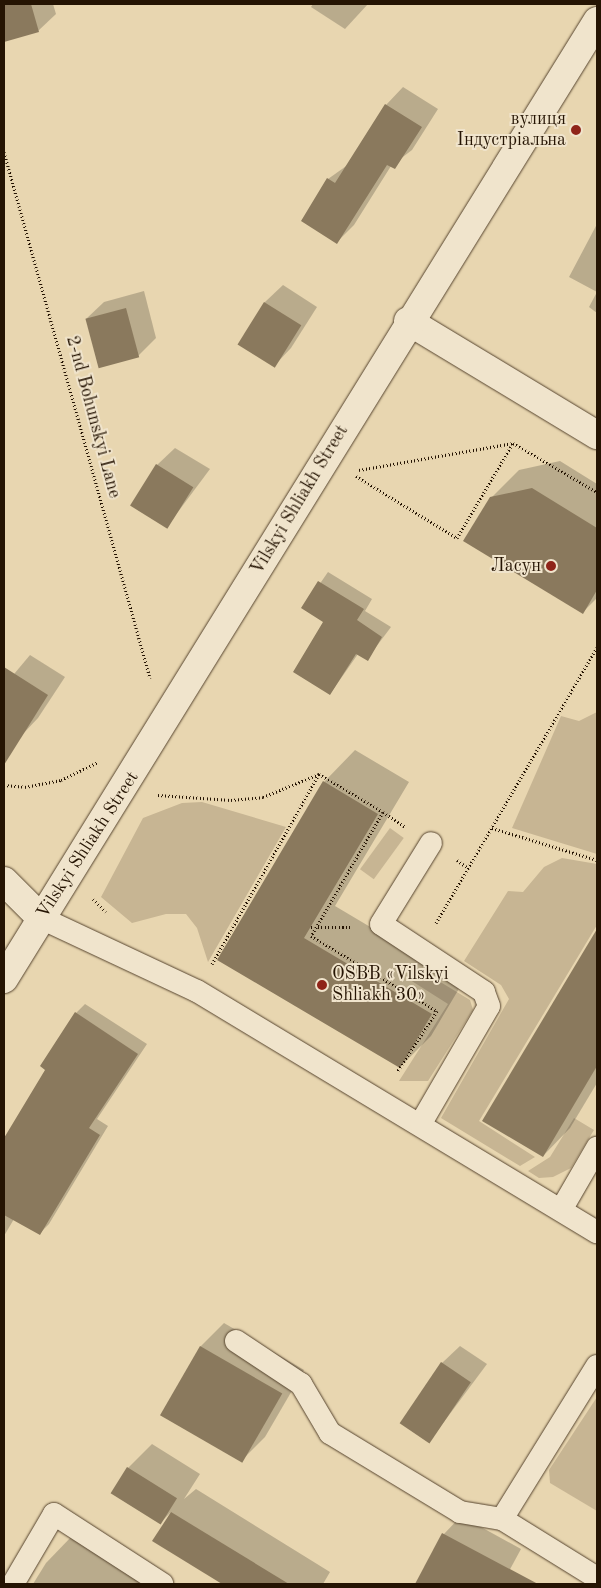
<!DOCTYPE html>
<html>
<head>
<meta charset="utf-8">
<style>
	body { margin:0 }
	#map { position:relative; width:601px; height:1588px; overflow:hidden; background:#e8d6b0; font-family:"Old Standard TT",serif }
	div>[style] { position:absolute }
	.green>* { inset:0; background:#c7b593; transform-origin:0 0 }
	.shadow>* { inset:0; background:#0003 }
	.building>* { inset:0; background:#8a795d; transform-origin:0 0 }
	.path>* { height:3px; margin-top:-1.5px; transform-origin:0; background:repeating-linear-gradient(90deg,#251403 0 1px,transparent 0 3.5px) }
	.roads { filter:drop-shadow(0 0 1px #56442e) drop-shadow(0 0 1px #56442e) }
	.service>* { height:22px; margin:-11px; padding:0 11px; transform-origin:11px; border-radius:11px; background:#f0e4cc }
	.minor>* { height:28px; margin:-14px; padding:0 14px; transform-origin:14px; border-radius:14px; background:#f0e4cc }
	.tertiary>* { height:28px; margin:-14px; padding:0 14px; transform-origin:14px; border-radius:14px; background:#f0e4cc }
	.dots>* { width:14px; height:14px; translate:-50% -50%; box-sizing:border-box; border:2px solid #f0e4cc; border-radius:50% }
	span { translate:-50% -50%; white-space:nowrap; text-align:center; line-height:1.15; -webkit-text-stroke:4px #f0e4cc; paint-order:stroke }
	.poi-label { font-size:18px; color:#251403 }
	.right { translate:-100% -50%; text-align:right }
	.left { translate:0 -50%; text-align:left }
	.street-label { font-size:18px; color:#251403 }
	.frame { position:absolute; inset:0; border:5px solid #251403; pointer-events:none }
</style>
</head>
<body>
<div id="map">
	<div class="green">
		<div style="clip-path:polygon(597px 712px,597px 854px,512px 828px,561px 716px,579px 721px)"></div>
		<div style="clip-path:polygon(202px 802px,286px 827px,208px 962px,197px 928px,186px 914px,166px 914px,132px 923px,101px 897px,143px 818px,182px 803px)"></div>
		<div style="left:390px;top:828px;width:17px;height:51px;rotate:36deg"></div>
		<div style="clip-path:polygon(562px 858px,597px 864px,597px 925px,479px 1121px,535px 1157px,520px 1166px,441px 1118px,509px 999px,501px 985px,464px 961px,508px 891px,523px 892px,544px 867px)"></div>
		<div style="clip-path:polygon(414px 966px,470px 1000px,473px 1010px,428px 1081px,399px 1081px,448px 1004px,407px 978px)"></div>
		<div style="clip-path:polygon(574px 1118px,594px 1130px,571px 1168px,553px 1177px,539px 1178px,528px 1171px,550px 1157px)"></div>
		<div style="clip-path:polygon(597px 1397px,597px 1511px,550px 1483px,549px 1470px)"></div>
	</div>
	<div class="shadow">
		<div style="clip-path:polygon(4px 4px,53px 4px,56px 14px,38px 31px,4px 40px)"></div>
		<div style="clip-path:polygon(313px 4px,368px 4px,345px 29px,311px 7px)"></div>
		<div style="clip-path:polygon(403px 87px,438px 109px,412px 150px,391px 166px,354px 225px,337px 242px,328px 179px,349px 164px,386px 105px)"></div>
		<div style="clip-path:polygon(597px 224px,597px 313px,589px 307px,597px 292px,569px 277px)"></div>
		<div style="clip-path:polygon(283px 285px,317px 307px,291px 348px,274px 366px,239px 344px,265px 302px)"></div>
		<div style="clip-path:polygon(144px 291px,156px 338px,138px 356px,86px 319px,104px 302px)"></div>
		<div style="clip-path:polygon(175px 448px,210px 469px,166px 528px,157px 465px)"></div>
		<div style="clip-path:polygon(560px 461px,597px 484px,597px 598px,583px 612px,491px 498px,519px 470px)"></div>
		<div style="clip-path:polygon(328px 572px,372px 599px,365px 611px,391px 627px,367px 659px,358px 654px,330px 694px,325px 621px,303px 608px)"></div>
		<div style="clip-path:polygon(30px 655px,65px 677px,38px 718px,21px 736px,4px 725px,4px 686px)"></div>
		<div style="clip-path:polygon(355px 750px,409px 782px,335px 906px,463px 982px,431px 1036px,400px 1067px,219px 959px,324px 782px)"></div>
		<div style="clip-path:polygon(597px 932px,597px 1083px,570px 1128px,543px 1156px,484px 1120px)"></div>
		<div style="clip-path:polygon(85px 1004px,147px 1044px,97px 1119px,108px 1126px,49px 1224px,40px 1233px,14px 1219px,4px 1236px,4px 1156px,76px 1013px)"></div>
		<div style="clip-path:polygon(224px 1323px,304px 1370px,265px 1437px,241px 1461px,161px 1415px,201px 1346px)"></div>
		<div style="clip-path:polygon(460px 1346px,487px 1364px,429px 1442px,442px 1363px)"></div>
		<div style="clip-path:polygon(152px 1444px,200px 1474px,184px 1499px,196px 1489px,330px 1572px,323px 1584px,224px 1584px,154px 1541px,171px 1512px,160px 1523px,113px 1493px,128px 1468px)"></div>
		<div style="clip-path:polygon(461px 1516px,521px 1549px,502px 1584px,416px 1584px,444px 1534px)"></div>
		<div style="clip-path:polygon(72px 1536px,151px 1584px,33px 1584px,46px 1563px)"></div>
	</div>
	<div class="building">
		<div style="clip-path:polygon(4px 4px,31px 4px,39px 32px,4px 42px)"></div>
		<div style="clip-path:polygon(385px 104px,422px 127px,395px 169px,387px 165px,337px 244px,301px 221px,327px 178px,335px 183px)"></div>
		<div style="left:264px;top:302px;width:44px;height:50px;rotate:32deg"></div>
		<div style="left:126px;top:308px;width:51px;height:42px;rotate:75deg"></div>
		<div style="left:156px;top:464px;width:44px;height:49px;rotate:32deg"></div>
		<div style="clip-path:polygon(532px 488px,597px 528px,597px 590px,583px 614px,463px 541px,490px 497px)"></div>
		<div style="clip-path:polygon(318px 581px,364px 609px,357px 620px,382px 637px,368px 661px,356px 654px,330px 695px,293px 672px,323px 622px,301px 608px)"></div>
		<div style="clip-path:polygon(4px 667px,48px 695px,4px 765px)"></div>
		<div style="clip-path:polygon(323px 781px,378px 814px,304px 938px,432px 1014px,400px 1068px,217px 960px)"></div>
		<div style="clip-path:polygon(597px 929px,597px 1066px,543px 1157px,482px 1121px)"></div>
		<div style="clip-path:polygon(75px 1012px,138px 1054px,89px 1128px,100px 1135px,40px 1235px,4px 1215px,4px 1138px,45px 1070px,40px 1066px)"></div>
		<div style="left:200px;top:1346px;width:95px;height:80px;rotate:30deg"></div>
		<div style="left:441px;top:1362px;width:36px;height:74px;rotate:34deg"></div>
		<div style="left:127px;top:1467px;width:59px;height:31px;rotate:32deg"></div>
		<div style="clip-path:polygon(171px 1512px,289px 1584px,222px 1584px,152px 1541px)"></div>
		<div style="clip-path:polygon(442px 1533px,538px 1584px,415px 1584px)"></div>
	</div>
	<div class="path">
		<div style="left:4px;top:152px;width:546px;rotate:74.49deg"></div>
		<div style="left:359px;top:470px;width:156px;rotate:-9.9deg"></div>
		<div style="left:513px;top:443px;width:97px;rotate:30.3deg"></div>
		<div style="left:356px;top:476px;width:119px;rotate:31.5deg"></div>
		<div style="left:457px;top:538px;width:110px;rotate:-59.5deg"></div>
		<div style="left:4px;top:785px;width:21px;rotate:5deg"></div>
		<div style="left:25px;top:787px;width:37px;rotate:-11deg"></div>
		<div style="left:61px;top:780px;width:41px;rotate:-25.9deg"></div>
		<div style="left:158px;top:795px;width:73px;rotate:3.9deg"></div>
		<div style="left:231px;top:800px;width:32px;rotate:-5deg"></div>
		<div style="left:263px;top:797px;width:61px;rotate:-22.3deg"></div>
		<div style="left:383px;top:812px;width:27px;rotate:34deg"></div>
		<div style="left:492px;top:828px;width:110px;rotate:16.9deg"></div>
		<div style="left:457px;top:860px;width:14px;rotate:36deg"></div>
		<div style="left:93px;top:899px;width:18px;rotate:45deg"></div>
		<div style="left:436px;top:923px;width:319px;rotate:-59.7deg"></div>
		<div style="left:311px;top:927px;width:39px"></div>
		<div style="left:212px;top:964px;width:218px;rotate:-60.6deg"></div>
		<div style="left:319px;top:774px;width:74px;rotate:30.7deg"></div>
		<div style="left:383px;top:812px;width:143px;rotate:120.1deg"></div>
		<div style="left:311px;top:936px;width:147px;rotate:30.8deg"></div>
		<div style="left:437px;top:1011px;width:73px;rotate:123.3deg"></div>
	</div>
	<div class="roads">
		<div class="service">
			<div style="left:41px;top:918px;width:172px;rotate:25.1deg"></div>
			<div style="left:197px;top:991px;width:467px;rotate:31.1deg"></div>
			<div style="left:421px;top:1123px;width:135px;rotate:-59.8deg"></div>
			<div style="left:489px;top:1006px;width:15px;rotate:-110deg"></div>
			<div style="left:484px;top:992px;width:123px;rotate:-146.6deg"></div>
			<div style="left:381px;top:924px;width:95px;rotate:-58.3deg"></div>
			<div style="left:561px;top:1210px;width:72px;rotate:-59.9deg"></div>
			<div style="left:236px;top:1341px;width:78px;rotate:33.5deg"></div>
			<div style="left:301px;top:1384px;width:57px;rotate:59.4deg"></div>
			<div style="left:330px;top:1433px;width:152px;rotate:31.3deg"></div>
			<div style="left:460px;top:1512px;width:43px;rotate:9.5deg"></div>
			<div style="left:502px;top:1519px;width:180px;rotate:-58.2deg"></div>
			<div style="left:502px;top:1519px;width:112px;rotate:31.8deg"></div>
			<div style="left:13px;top:1584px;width:81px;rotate:-59.6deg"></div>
			<div style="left:54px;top:1514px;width:129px;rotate:32.9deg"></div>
		</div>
		<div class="minor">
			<div style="left:4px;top:881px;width:52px;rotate:45deg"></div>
		</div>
		<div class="tertiary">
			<div style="left:408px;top:321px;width:221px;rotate:31.1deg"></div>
			<div style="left:4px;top:979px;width:1127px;rotate:-58.24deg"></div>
		</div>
	</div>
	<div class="dots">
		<div style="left:576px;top:130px;background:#8f2418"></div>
		<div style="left:551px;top:566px;background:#8f2418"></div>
		<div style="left:322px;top:985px;background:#8f2418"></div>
	</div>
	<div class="poi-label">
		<span class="right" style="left:566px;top:130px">вулиця<br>Індустріальна</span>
		<span class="right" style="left:541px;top:566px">Ласун</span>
		<span class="left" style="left:332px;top:985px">OSBB «Vilskyi<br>Shliakh 30»</span>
	</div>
	<div class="street-label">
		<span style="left:93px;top:417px;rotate:75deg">2-nd Bohunskyi Lane</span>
		<span style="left:300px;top:500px;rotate:-59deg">Vilskyi Shliakh Street</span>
		<span style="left:88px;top:845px;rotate:-57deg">Vilskyi Shliakh Street</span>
	</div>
	<div class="frame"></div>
</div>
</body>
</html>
